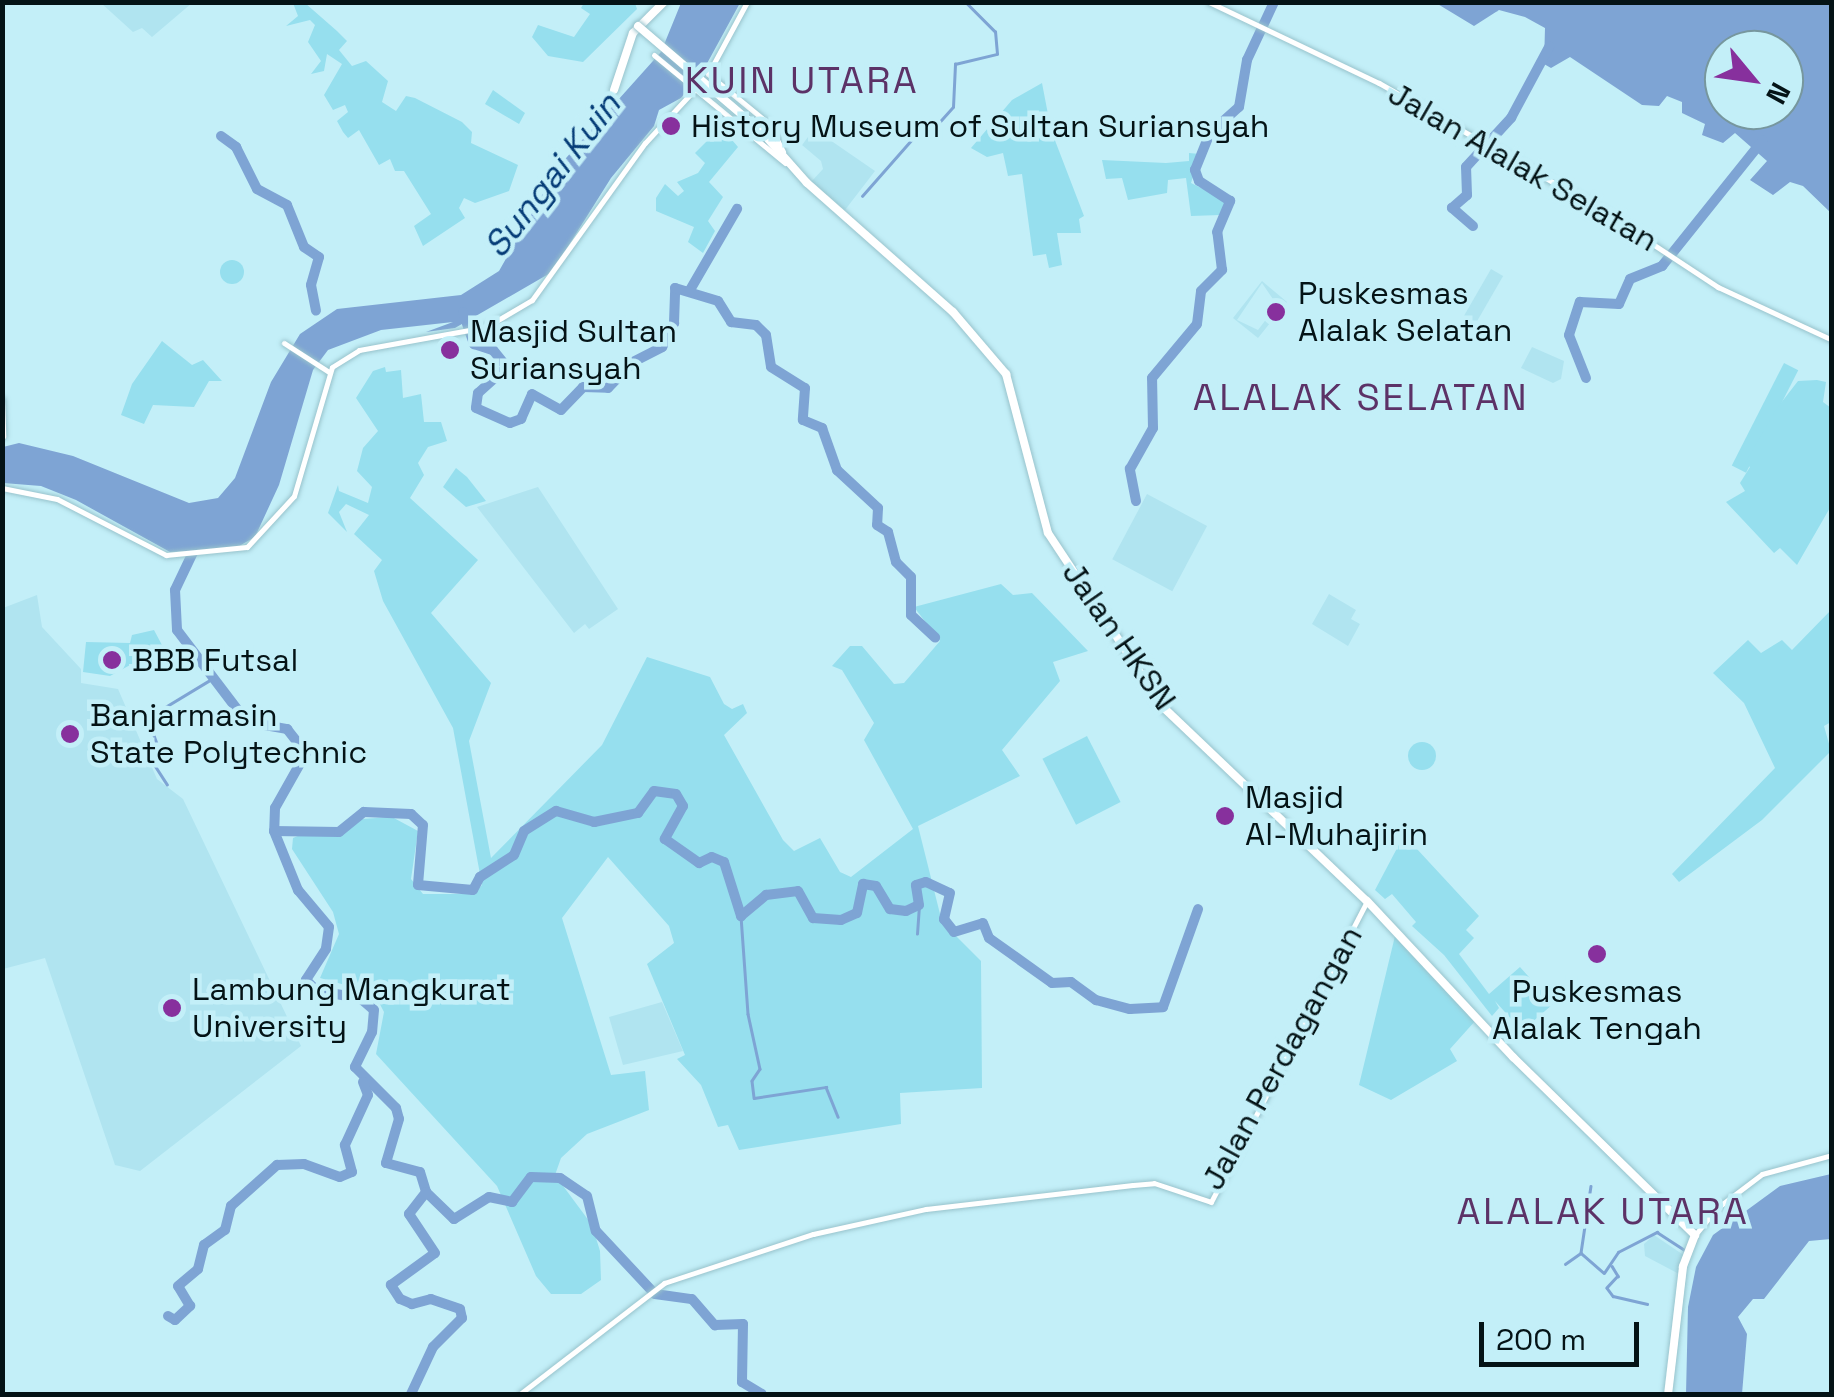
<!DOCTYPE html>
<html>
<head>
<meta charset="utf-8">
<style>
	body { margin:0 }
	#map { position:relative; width:1834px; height:1397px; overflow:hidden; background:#c3eff8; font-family:"Space Grotesk",sans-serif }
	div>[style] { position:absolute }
	.built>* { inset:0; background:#b0e4f0; transform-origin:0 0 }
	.green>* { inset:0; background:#96dfee; transform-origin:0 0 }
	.round { border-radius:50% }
	.water>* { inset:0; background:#7ea4d4 }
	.stream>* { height:2.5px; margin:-1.25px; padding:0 1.25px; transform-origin:1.25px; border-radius:1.25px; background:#7ea4d4 }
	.river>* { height:10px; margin:-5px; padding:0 5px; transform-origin:5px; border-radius:5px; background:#7ea4d4 }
	.roads { filter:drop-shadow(0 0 2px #98c3cc) drop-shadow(0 0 2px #98c3cc) }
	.minor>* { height:5px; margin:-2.5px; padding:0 2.5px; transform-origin:2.5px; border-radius:2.5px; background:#fff }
	.major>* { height:8px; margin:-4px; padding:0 4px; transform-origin:4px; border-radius:4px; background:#fff }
	.bridges { filter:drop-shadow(0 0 2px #98c3cc) drop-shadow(0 0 2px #98c3cc) }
	.major-bridge>* { height:8px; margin:-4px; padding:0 4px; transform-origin:4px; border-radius:4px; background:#fff }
	.dots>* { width:28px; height:28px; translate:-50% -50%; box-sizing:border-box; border:5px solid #c3eff8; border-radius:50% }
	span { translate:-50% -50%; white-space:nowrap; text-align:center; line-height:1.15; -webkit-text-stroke:9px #c3eff8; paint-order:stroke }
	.poi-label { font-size:32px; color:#041316 }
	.left { translate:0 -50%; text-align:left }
	.street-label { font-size:32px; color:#041316 }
	.water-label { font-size:35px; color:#053c77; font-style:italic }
	.quarter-label { font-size:38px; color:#5c3267; letter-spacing:2.5px }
	.frame { position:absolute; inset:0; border:5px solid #041316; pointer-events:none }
	.north { position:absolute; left:1704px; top:30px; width:100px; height:100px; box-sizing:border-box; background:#c3eff8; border:2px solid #77979e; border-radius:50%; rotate:119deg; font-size:28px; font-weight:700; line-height:40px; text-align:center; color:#041316 }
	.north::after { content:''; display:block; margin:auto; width:35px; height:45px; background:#87309d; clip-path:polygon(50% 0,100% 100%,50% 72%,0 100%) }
	.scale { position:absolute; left:1479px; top:1322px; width:160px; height:45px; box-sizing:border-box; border:5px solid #041316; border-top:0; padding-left:12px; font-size:30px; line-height:35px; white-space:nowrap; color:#041316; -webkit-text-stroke:8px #c3eff8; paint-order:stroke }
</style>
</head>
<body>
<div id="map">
	<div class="built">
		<div style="clip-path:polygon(101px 3px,192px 3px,152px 37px,142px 28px,133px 32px)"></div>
		<div style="clip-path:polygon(814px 129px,875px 171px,845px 210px,811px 182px,823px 169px,821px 161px,802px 145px)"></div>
		<div style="left:1491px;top:269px;width:14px;height:54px;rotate:30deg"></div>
		<div style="clip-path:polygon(evenodd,1262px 281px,1287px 302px,1258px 338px,1233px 318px,1262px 281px,1262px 283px,1277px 305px,1258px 330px,1237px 320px,1262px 283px)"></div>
		<div style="clip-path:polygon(1532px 347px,1564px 361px,1561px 379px,1553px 383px,1521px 368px)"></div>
		<div style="clip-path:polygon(538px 487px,618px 609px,589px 629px,585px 624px,574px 633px,477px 507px)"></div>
		<div style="left:1147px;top:494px;width:68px;height:74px;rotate:28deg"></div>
		<div style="clip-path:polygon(1329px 594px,1356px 610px,1351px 619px,1360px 624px,1348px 646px,1312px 624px)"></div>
		<div style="clip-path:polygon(37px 595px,42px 627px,81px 669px,81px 683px,118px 689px,157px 779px,183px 799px,301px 1046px,140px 1171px,115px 1165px,45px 958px,3px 969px,3px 608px)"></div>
		<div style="clip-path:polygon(662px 1002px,683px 1051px,623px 1065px,609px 1017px)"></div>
		<div style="clip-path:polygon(1654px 1235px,1685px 1256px,1681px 1275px,1645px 1256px,1644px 1244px)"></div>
	</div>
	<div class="green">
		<div style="clip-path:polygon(293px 3px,305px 3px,337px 31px,347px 41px,339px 50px,352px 66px,366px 61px,388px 81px,382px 102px,396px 111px,406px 96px,415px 98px,462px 122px,472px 132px,471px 143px,518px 165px,509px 191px,475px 203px,464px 198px,459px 208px,465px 218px,423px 246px,414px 226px,431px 214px,404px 171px,395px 171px,390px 159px,379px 165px,359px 130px,348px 138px,343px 132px,337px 121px,348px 112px,345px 105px,333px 110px,324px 95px,342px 64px,327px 54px,324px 71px,311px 74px,321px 61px,308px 42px,315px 25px,310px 20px,286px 26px,298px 16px)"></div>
		<div style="clip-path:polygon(584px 3px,635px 3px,637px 9px,583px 62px,548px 56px,532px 37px,538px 25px,574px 37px,590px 14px,581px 8px)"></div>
		<div style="clip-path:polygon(1042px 83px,1051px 130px,1084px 216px,1079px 219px,1081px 233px,1057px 233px,1062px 265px,1049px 268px,1046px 254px,1033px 256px,1022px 174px,1008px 176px,1003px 153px,987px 157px,971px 148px,1012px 100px)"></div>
		<div style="clip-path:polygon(493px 90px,525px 113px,519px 124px,485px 104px)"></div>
		<div style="clip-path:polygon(721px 127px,738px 147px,709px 182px,723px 197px,708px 221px,715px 231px,703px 253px,688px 242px,694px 227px,656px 211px,656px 198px,665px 184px,678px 196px,684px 191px,677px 182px,698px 173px,705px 163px,695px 153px)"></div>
		<div style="clip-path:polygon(1189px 153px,1200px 154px,1191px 183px,1226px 200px,1220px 215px,1191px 216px,1186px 178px,1168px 180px,1167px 193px,1128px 200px,1122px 178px,1106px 179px,1102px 160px,1166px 163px,1189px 161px)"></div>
		<div class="round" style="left:220px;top:260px;width:24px;height:24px"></div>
		<div style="clip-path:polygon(162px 341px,192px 365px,203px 360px,222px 381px,209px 381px,194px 407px,153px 405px,144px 424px,121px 415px,132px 384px)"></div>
		<div style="left:1784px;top:363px;width:16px;height:115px;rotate:27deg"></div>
		<div style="clip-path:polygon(385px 367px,386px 372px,401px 370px,403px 398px,421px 394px,424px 422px,441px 422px,447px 441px,428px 447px,418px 463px,424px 475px,410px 498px,478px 560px,431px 613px,491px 683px,469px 741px,491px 858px,602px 745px,647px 657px,710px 677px,724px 704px,732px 709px,743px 704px,747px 713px,724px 735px,783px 840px,794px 851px,820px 838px,840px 872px,851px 877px,913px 829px,864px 740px,874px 723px,842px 670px,832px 666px,850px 646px,862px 646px,894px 684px,904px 683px,940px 641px,914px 607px,1001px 584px,1013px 595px,1032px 593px,1088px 651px,1053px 662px,1060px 681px,1002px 750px,1020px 776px,918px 826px,942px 922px,981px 961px,982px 1088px,900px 1093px,901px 1124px,739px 1150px,728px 1125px,718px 1127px,701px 1085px,677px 1059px,685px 1055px,647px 964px,674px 943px,669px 926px,608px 857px,562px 918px,611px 1075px,645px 1071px,649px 1110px,587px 1134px,561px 1158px,555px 1175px,592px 1225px,600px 1251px,601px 1280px,581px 1294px,551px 1294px,536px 1276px,497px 1186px,376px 1054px,384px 1012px,374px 993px,320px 978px,339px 934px,333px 912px,292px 849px,293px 838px,300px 835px,340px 836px,361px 819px,392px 817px,418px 831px,411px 879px,423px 894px,473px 894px,482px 885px,453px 728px,383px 601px,374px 571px,382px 560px,354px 534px,369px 515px,346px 504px,339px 512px,347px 532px,328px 513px,338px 485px,339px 491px,368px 503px,372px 487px,357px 471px,363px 448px,378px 431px,356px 398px,373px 371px)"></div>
		<div style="clip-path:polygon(1817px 380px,1826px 382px,1823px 402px,1831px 408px,1831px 506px,1797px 565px,1780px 548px,1774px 553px,1726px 502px,1745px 491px,1740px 483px,1750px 467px,1745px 463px,1777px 408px,1798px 381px)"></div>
		<div style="clip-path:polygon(456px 468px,467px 477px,486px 501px,466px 507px,443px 487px)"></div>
		<div style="clip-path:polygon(1831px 610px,1831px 722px,1824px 726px,1831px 751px,1762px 820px,1679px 882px,1672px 874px,1775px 768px,1744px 703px,1713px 673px,1748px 640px,1761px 653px,1782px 640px,1792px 650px)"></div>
		<div style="clip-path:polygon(154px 630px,163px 647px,110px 676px,83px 672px,86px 642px,130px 643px,132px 635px)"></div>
		<div style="left:1087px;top:736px;width:74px;height:50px;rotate:63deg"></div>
		<div class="round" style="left:1408px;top:742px;width:28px;height:28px"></div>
		<div style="clip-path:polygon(1404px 835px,1479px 916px,1466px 930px,1474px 938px,1459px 954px,1489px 994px,1520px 967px,1553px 1004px,1522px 1031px,1495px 1001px,1499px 1008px,1492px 1016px,1444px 955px,1412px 926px,1416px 922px,1392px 894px,1385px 899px,1375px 890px)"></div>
		<div style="clip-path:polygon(1395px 936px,1476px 1020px,1450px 1049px,1457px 1061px,1391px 1100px,1359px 1085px)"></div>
	</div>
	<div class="water">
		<div style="clip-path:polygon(681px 3px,740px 3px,704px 69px,681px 98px,659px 110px,654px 126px,611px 178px,552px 272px,455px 328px,426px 332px,453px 322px,381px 330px,328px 350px,313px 370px,279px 485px,255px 537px,234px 549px,170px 552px,76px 500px,41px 486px,3px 483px,3px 447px,19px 443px,73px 456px,189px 503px,218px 498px,235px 478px,271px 382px,300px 334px,337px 309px,461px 295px,499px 271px,558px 167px,661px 52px)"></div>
		<div style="clip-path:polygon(evenodd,1436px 3px,1831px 3px,1831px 213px,1803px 186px,1790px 182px,1773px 195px,1750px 180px,1767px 161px,1735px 133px,1723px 143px,1702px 135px,1705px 124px,1682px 113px,1682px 102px,1667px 96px,1659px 106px,1642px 105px,1570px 57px,1551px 68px,1544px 64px,1545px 28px,1525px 17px,1499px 10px,1474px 26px,1436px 3px,1784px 50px,1784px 110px,1724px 110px,1724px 50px,1784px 50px)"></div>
		<div style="clip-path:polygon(1831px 1174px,1831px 1239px,1809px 1241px,1764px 1299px,1753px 1299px,1738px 1317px,1747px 1334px,1742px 1394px,1686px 1394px,1688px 1307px,1696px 1267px,1713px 1235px,1780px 1186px)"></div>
	</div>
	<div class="stream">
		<div style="left:862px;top:196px;width:79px;rotate:-48.6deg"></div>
		<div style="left:914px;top:137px;width:12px"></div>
		<div style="left:926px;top:137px;width:40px;rotate:-48deg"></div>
		<div style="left:953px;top:107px;width:43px;rotate:-87.3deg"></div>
		<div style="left:955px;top:64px;width:43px;rotate:-13.4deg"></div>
		<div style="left:997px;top:54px;width:22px;rotate:-95deg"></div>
		<div style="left:995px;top:32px;width:42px;rotate:-135deg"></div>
		<div style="left:167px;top:785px;width:27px;rotate:-123deg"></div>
		<div style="left:152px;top:762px;width:18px;rotate:-74deg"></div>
		<div style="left:157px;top:745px;width:29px;rotate:-110deg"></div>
		<div style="left:147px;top:718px;width:79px;rotate:-31.1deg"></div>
		<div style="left:741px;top:916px;width:98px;rotate:85.9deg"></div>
		<div style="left:748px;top:1014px;width:56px;rotate:77.7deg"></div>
		<div style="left:760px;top:1069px;width:14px;rotate:124deg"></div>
		<div style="left:752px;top:1081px;width:17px;rotate:83deg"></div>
		<div style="left:754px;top:1098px;width:73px;rotate:-8.7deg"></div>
		<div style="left:826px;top:1087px;width:32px;rotate:68deg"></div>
		<div style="left:917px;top:934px;width:29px;rotate:-86deg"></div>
		<div style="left:1591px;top:1186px;width:68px;rotate:98.5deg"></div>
		<div style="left:1581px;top:1253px;width:30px;rotate:41deg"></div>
		<div style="left:1604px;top:1273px;width:25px;rotate:-56deg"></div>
		<div style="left:1618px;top:1252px;width:44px;rotate:-27.1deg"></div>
		<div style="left:1657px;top:1232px;width:33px;rotate:33deg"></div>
		<div style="left:1565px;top:1264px;width:19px;rotate:-35deg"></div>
		<div style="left:1612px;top:1266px;width:12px;rotate:59deg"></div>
		<div style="left:1618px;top:1276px;width:16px;rotate:133deg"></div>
		<div style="left:1607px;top:1288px;width:10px;rotate:53deg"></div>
		<div style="left:1613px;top:1296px;width:35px;rotate:13deg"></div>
	</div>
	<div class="river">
		<div style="left:221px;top:136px;width:19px;rotate:36deg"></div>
		<div style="left:236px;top:147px;width:47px;rotate:63.4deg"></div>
		<div style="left:257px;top:189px;width:34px;rotate:28deg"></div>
		<div style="left:287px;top:205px;width:45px;rotate:68deg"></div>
		<div style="left:304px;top:247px;width:18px;rotate:34deg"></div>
		<div style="left:319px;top:257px;width:29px;rotate:106deg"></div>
		<div style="left:311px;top:285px;width:26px;rotate:79deg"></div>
		<div style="left:1473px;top:226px;width:28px;rotate:-139deg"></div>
		<div style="left:1452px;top:208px;width:20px;rotate:-41deg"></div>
		<div style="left:1467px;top:195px;width:28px;rotate:-92deg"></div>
		<div style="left:1466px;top:167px;width:67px;rotate:-47.4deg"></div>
		<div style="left:1511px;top:118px;width:81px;rotate:-61.8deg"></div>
		<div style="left:690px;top:290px;width:94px;rotate:-59.9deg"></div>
		<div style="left:463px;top:312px;width:34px;rotate:71deg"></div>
		<div style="left:474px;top:344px;width:20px;rotate:18deg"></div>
		<div style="left:493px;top:350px;width:22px;rotate:51deg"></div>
		<div style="left:507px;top:367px;width:39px;rotate:138deg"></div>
		<div style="left:478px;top:393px;width:15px;rotate:98deg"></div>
		<div style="left:476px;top:408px;width:37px;rotate:24deg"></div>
		<div style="left:510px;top:423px;width:12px;rotate:-20deg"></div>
		<div style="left:521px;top:419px;width:27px;rotate:-66deg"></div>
		<div style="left:532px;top:394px;width:33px;rotate:29deg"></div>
		<div style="left:561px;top:410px;width:32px;rotate:-46deg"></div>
		<div style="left:583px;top:387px;width:25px;rotate:2deg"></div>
		<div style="left:608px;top:388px;width:36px;rotate:-46deg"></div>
		<div style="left:633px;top:362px;width:33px;rotate:-27deg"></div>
		<div style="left:662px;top:347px;width:27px;rotate:-63deg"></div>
		<div style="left:674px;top:323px;width:35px;rotate:-88deg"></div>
		<div style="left:675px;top:288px;width:45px;rotate:16.8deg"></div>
		<div style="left:718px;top:301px;width:25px;rotate:58deg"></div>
		<div style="left:731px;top:322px;width:25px;rotate:7deg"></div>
		<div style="left:756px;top:325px;width:14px;rotate:45deg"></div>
		<div style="left:766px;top:335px;width:32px;rotate:81deg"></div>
		<div style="left:771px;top:367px;width:40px;rotate:32deg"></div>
		<div style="left:805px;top:388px;width:32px;rotate:94deg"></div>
		<div style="left:803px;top:420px;width:21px;rotate:23deg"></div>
		<div style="left:822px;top:428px;width:45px;rotate:70.3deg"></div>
		<div style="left:837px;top:470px;width:56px;rotate:42.8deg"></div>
		<div style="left:878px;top:508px;width:17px;rotate:93deg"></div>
		<div style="left:877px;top:525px;width:13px;rotate:32deg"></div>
		<div style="left:888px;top:532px;width:31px;rotate:75deg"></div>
		<div style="left:896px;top:562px;width:21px;rotate:45deg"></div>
		<div style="left:911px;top:577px;width:38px;rotate:90deg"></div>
		<div style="left:911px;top:615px;width:33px;rotate:43deg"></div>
		<div style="left:1586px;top:378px;width:46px;rotate:-111.6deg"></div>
		<div style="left:1569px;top:335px;width:35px;rotate:-72deg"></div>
		<div style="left:1580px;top:302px;width:39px;rotate:3deg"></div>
		<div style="left:1619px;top:304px;width:27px;rotate:-66deg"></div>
		<div style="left:1630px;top:279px;width:35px;rotate:-22deg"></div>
		<div style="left:1662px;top:266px;width:161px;rotate:-51.3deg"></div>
		<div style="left:1136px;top:501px;width:33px;rotate:-101deg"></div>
		<div style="left:1130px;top:469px;width:47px;rotate:-60.7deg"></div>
		<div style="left:1153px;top:428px;width:50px;rotate:-91.1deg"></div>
		<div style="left:1152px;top:378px;width:70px;rotate:-50.2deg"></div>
		<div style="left:1197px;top:324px;width:33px;rotate:-83deg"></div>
		<div style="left:1201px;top:291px;width:30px;rotate:-45deg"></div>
		<div style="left:1222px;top:270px;width:38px;rotate:-97deg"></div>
		<div style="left:1217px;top:232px;width:34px;rotate:-67deg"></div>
		<div style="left:1230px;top:201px;width:37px;rotate:-147deg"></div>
		<div style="left:1199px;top:181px;width:12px;rotate:-110deg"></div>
		<div style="left:1195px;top:170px;width:40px;rotate:-68deg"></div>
		<div style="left:1210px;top:133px;width:39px;rotate:-42deg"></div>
		<div style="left:1239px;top:107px;width:48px;rotate:-80.3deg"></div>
		<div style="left:1247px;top:60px;width:64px;rotate:-65deg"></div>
		<div style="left:196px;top:546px;width:49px;rotate:115.5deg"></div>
		<div style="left:175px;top:590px;width:40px;rotate:87.1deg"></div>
		<div style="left:177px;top:630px;width:99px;rotate:52.8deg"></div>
		<div style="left:237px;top:709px;width:21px;rotate:41deg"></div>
		<div style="left:253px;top:723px;width:35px;rotate:10deg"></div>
		<div style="left:287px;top:729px;width:31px;rotate:52deg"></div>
		<div style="left:306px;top:753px;width:63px;rotate:119.4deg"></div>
		<div style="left:275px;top:808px;width:23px;rotate:92deg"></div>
		<div style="left:274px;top:831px;width:64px;rotate:67.9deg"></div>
		<div style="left:298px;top:890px;width:48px;rotate:50deg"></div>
		<div style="left:329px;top:927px;width:22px;rotate:98deg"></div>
		<div style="left:326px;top:949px;width:37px;rotate:123deg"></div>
		<div style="left:306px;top:980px;width:16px;rotate:45deg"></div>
		<div style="left:317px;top:991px;width:44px;rotate:9.2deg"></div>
		<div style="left:360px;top:998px;width:18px;rotate:41deg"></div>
		<div style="left:374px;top:1010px;width:22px;rotate:95deg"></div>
		<div style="left:372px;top:1032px;width:39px;rotate:116deg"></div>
		<div style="left:355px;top:1067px;width:58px;rotate:45deg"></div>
		<div style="left:396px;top:1108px;width:11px;rotate:75deg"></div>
		<div style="left:399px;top:1119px;width:46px;rotate:106.5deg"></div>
		<div style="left:386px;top:1163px;width:35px;rotate:15deg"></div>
		<div style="left:420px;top:1172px;width:21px;rotate:73deg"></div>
		<div style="left:426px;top:1192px;width:39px;rotate:44deg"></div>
		<div style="left:454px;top:1219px;width:41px;rotate:-32.2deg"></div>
		<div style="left:489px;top:1197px;width:24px;rotate:12deg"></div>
		<div style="left:512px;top:1202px;width:31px;rotate:-53deg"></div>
		<div style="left:531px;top:1177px;width:29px;rotate:2deg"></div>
		<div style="left:560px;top:1178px;width:32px;rotate:34deg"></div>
		<div style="left:587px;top:1196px;width:36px;rotate:76deg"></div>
		<div style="left:596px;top:1231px;width:86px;rotate:46.9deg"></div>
		<div style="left:655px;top:1294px;width:37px;rotate:8deg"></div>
		<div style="left:692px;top:1299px;width:35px;rotate:49deg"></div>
		<div style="left:715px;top:1325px;width:28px;rotate:-2deg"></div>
		<div style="left:743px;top:1324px;width:58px;rotate:91deg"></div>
		<div style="left:742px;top:1382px;width:23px;rotate:31deg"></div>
		<div style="left:274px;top:831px;width:65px;rotate:0.9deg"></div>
		<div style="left:339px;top:832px;width:32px;rotate:-39deg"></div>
		<div style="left:364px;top:812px;width:47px;rotate:2.4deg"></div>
		<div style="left:411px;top:814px;width:16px;rotate:43deg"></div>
		<div style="left:423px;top:825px;width:60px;rotate:94.8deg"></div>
		<div style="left:418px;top:885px;width:55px;rotate:5.2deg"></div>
		<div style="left:473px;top:890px;width:15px;rotate:-62deg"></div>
		<div style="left:480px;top:877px;width:40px;rotate:-32.9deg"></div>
		<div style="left:514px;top:855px;width:26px;rotate:-67deg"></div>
		<div style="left:524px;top:831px;width:38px;rotate:-32deg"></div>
		<div style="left:556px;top:811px;width:40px;rotate:16deg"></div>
		<div style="left:594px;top:822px;width:45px;rotate:-11.6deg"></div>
		<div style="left:638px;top:813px;width:27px;rotate:-54deg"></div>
		<div style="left:654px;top:791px;width:22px;rotate:8deg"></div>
		<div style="left:676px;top:794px;width:14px;rotate:60deg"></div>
		<div style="left:683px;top:806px;width:38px;rotate:119deg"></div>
		<div style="left:665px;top:839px;width:42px;rotate:35.2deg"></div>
		<div style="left:699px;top:863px;width:14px;rotate:-25deg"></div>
		<div style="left:712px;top:857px;width:13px;rotate:23deg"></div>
		<div style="left:724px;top:862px;width:57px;rotate:72.5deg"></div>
		<div style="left:741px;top:916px;width:33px;rotate:-40deg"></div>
		<div style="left:766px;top:895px;width:32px;rotate:-7deg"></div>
		<div style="left:798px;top:891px;width:31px;rotate:61deg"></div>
		<div style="left:813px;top:918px;width:28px;rotate:4deg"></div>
		<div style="left:841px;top:920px;width:17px;rotate:-24deg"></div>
		<div style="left:857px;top:913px;width:30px;rotate:-78deg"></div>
		<div style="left:863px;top:884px;width:13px;rotate:9deg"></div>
		<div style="left:876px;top:886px;width:27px;rotate:59deg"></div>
		<div style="left:890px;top:909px;width:16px;rotate:7deg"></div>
		<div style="left:906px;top:911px;width:14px;rotate:-25deg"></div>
		<div style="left:919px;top:905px;width:20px;rotate:-99deg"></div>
		<div style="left:916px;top:885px;width:10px;rotate:-17deg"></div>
		<div style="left:926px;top:882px;width:26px;rotate:25deg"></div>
		<div style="left:950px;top:893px;width:27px;rotate:103deg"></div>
		<div style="left:944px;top:919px;width:16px;rotate:52deg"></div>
		<div style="left:954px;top:932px;width:30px;rotate:-17deg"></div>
		<div style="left:983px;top:923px;width:16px;rotate:68deg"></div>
		<div style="left:989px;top:938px;width:77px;rotate:35.5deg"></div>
		<div style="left:1052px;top:983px;width:19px;rotate:-3deg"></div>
		<div style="left:1071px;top:982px;width:31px;rotate:36deg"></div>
		<div style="left:1096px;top:1000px;width:35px;rotate:15deg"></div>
		<div style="left:1130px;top:1009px;width:33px;rotate:-3deg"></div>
		<div style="left:1163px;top:1007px;width:104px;rotate:-70.3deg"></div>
		<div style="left:168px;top:1316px;width:8px;rotate:30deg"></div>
		<div style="left:175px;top:1320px;width:21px;rotate:-43deg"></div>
		<div style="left:190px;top:1306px;width:23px;rotate:-121deg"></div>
		<div style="left:178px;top:1286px;width:26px;rotate:-40deg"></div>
		<div style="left:198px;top:1269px;width:25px;rotate:-76deg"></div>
		<div style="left:204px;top:1245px;width:26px;rotate:-36deg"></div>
		<div style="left:225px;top:1230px;width:25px;rotate:-76deg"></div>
		<div style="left:231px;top:1206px;width:62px;rotate:-41.7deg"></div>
		<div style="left:277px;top:1165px;width:27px;rotate:-2deg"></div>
		<div style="left:304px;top:1164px;width:38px;rotate:20deg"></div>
		<div style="left:340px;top:1177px;width:13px;rotate:-23deg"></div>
		<div style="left:352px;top:1172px;width:28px;rotate:-105deg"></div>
		<div style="left:345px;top:1145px;width:55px;rotate:-65.3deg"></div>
		<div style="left:368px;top:1095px;width:14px;rotate:-111deg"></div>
		<div style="left:411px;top:1394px;width:52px;rotate:-64.9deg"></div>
		<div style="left:433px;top:1347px;width:41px;rotate:-45deg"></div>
		<div style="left:462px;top:1318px;width:9px;rotate:-103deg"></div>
		<div style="left:460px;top:1309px;width:31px;rotate:-161deg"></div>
		<div style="left:431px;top:1299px;width:20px;rotate:165deg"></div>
		<div style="left:412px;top:1304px;width:13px;rotate:-157deg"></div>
		<div style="left:400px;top:1299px;width:17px;rotate:-123deg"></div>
		<div style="left:391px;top:1285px;width:54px;rotate:-36deg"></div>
		<div style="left:435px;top:1253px;width:47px;rotate:-123.7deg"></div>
		<div style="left:409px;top:1214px;width:28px;rotate:-52deg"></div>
	</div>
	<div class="roads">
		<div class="minor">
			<div style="left:747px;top:2px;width:82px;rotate:118.4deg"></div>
			<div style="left:708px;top:74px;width:79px;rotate:39.3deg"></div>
			<div style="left:769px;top:124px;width:31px;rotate:63deg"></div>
			<div style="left:1209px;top:2px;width:188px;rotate:25.5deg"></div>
			<div style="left:1379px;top:83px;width:252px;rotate:29.7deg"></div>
			<div style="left:1598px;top:208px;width:144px;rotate:33.4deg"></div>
			<div style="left:1718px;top:287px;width:126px;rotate:24.9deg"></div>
			<div style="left:654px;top:55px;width:170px;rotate:39.5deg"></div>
			<div style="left:284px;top:343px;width:54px;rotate:32.8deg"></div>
			<div style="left:2px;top:399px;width:37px;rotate:88deg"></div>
			<div style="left:2px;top:488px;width:56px;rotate:11.3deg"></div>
			<div style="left:57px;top:499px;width:123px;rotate:27.2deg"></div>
			<div style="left:166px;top:555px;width:81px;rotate:-5.6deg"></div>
			<div style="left:247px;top:547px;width:69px;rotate:-47.3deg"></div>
			<div style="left:294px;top:496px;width:134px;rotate:-73.6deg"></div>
			<div style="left:332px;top:367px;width:32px;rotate:-32deg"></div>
			<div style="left:359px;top:350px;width:129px;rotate:-10.3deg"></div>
			<div style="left:486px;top:327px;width:53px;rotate:-30.4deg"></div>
			<div style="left:532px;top:300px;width:193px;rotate:-54.3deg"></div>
			<div style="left:645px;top:143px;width:75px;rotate:-47.2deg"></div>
			<div style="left:1695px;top:1235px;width:35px;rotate:-51deg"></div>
			<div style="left:1717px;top:1208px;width:56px;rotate:-37.1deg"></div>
			<div style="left:1762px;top:1174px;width:73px;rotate:-15.2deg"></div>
			<div style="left:520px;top:1394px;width:182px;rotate:-37.6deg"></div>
			<div style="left:664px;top:1283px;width:157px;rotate:-18.2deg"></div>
			<div style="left:813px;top:1234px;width:116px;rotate:-12.5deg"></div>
			<div style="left:926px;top:1209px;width:208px;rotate:-6.6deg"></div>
			<div style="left:1133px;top:1185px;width:21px;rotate:-5deg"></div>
			<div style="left:1154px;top:1183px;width:60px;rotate:18.4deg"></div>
			<div style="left:1211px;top:1202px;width:339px;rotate:-62.6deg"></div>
		</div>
		<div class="major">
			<div style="left:614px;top:90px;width:60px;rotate:-71.6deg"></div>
			<div style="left:633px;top:33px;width:44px;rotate:-45deg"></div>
			<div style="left:761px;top:131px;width:69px;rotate:48.5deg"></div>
			<div style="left:807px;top:183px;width:195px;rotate:41.5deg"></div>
			<div style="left:953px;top:312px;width:82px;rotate:49.5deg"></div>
			<div style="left:1006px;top:374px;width:164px;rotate:75.2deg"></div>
			<div style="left:1048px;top:533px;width:210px;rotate:56.5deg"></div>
			<div style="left:1164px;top:708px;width:280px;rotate:43.6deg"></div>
			<div style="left:1367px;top:901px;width:214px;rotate:46.9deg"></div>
			<div style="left:1513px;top:1057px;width:255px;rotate:44.4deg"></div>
			<div style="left:1695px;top:1235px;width:34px;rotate:111deg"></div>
			<div style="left:1683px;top:1267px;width:128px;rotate:96.7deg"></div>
		</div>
	</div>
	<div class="bridges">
		<div class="major-bridge">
			<div style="left:638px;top:26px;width:162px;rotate:40.5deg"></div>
		</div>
	</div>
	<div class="dots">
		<div style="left:671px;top:126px;background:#87309d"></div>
		<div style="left:1276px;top:312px;background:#87309d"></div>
		<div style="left:450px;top:350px;background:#87309d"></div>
		<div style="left:112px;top:660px;background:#87309d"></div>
		<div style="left:70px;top:734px;background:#87309d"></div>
		<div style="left:1225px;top:816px;background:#87309d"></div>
		<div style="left:1597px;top:954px;background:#87309d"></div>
		<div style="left:172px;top:1008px;background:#87309d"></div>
	</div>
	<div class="poi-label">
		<span class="left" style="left:691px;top:126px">History Museum of Sultan Suriansyah</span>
		<span class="left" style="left:1298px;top:312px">Puskesmas<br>Alalak Selatan</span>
		<span class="left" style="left:470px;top:350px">Masjid Sultan<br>Suriansyah</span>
		<span class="left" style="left:132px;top:660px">BBB Futsal</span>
		<span class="left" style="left:90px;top:734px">Banjarmasin<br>State Polytechnic</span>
		<span class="left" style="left:1245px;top:816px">Masjid<br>Al-Muhajirin</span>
		<span class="left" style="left:192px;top:1008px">Lambung Mangkurat<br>University</span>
		<span style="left:1597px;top:1010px">Puskesmas<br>Alalak Tengah</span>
	</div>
	<div class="street-label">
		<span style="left:1523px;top:167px;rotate:30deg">Jalan Alalak Selatan</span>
		<span style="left:1119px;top:636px;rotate:55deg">Jalan HKSN</span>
		<span style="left:1282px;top:1058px;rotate:-61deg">Jalan Perdagangan</span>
	</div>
	<div class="water-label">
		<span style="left:552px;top:175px;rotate:-52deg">Sungai Kuin</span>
	</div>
	<div class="quarter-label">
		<span style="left:802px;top:81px">KUIN UTARA</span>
		<span style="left:1361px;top:398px">ALALAK SELATAN</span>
		<span style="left:1603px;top:1212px">ALALAK UTARA</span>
	</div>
	<div class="frame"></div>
	<div class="north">N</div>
	<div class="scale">200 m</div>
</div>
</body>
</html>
